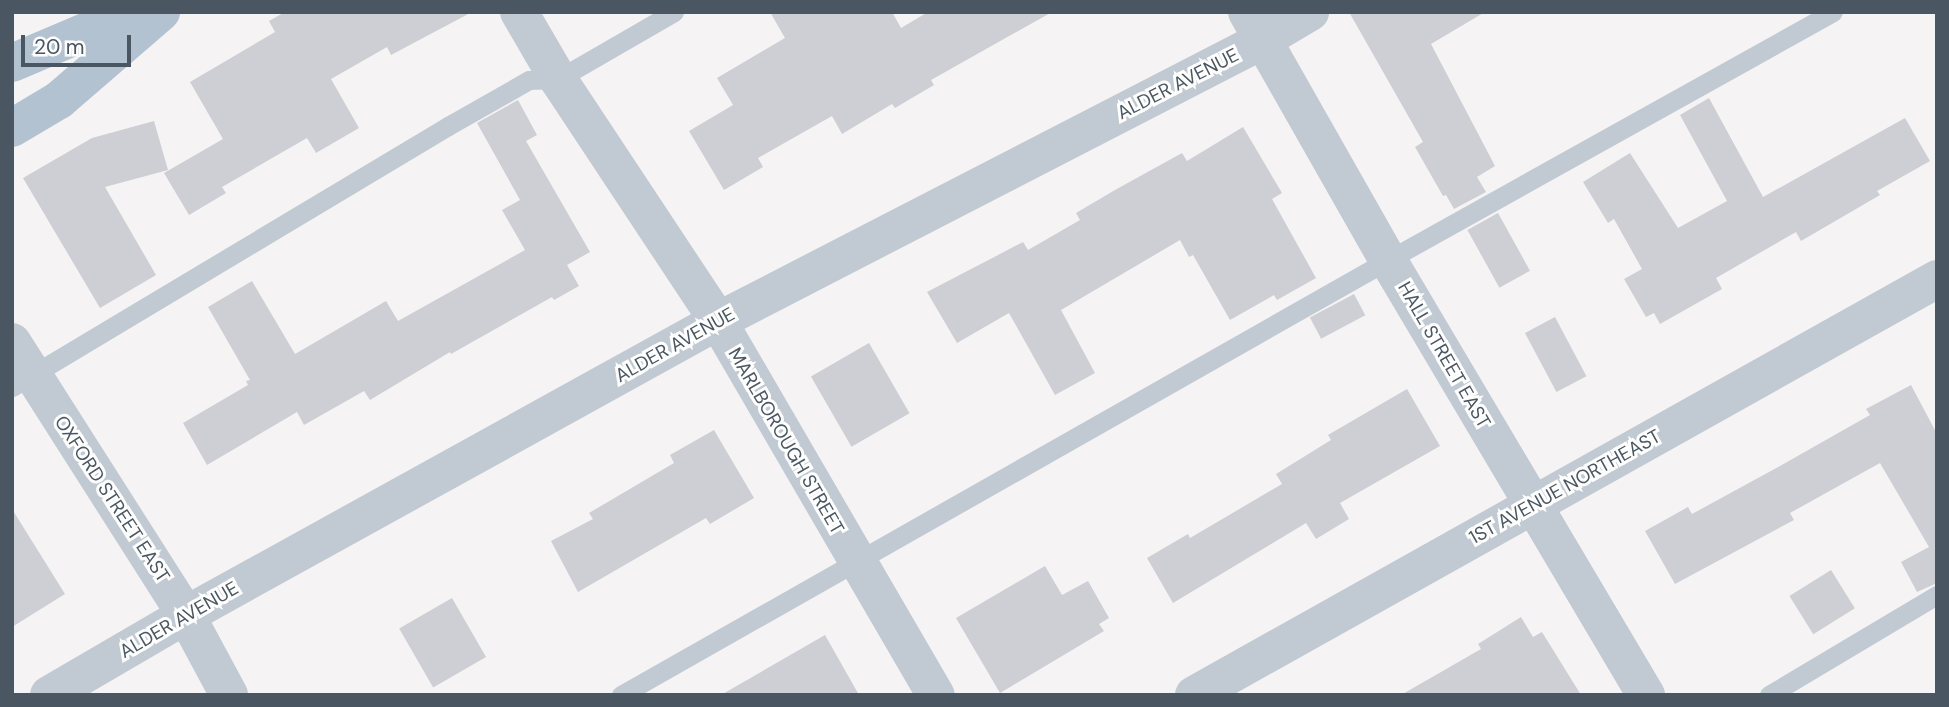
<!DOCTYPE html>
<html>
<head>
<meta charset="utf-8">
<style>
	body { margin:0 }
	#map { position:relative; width:1949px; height:707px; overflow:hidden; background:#f5f3f3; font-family:"DM Sans",sans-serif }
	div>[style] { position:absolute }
	.building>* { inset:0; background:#cdcfd5; transform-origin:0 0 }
	.lane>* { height:19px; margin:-9.5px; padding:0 9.5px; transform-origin:9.5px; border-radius:9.5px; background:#c1cad2 }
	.street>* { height:38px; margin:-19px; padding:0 19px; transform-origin:19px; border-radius:19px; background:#c1cad2 }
	.primary>* { height:38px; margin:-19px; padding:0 19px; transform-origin:19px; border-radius:19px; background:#b3c2d1 }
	span { translate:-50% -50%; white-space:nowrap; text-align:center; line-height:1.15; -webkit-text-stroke:6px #fff; paint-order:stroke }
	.street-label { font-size:19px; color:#4a5661 }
	.frame { position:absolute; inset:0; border:14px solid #4a5661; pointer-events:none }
	.scale { position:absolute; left:21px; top:35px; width:110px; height:32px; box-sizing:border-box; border:4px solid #4a5661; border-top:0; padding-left:9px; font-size:21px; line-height:24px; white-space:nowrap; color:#4a5661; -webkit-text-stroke:5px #fff; paint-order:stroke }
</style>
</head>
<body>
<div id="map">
	<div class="building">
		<div style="clip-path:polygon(285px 12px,472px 12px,391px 55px,387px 47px,331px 79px,359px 128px,316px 153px,307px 138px,222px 187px,226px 193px,189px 215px,164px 173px,223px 139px,190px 82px,275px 32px,269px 21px)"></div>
		<div style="clip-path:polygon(770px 12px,892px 12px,901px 28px,928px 12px,1052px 12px,931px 80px,934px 85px,895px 108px,892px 104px,842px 134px,832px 116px,758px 158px,763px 167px,724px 190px,689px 131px,733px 105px,717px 78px,785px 38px)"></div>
		<div style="clip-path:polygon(1349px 12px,1485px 12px,1431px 44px,1495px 166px,1477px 177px,1486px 192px,1454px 209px,1446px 195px,1443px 196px,1415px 147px,1423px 142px)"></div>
		<div style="clip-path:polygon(1709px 98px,1763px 197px,1905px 118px,1930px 161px,1877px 191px,1880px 195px,1801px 241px,1796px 232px,1716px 278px,1722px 289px,1660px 324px,1654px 313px,1646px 317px,1624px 279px,1642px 269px,1614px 219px,1608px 223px,1583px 182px,1630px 153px,1678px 228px,1727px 201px,1680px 115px)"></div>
		<div style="clip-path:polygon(518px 100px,537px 135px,526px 141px,590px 252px,567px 265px,579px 286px,554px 300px,552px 297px,451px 354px,450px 352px,370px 400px,364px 391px,304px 425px,297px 412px,207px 465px,183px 423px,248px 385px,246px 381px,250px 380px,208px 307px,252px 281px,295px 354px,386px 301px,398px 321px,525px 250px,502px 210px,520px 200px,477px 123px)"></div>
		<div style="clip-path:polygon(154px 121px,168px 170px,105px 187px,156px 275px,100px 308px,23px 178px,92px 138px)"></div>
		<div style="clip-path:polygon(1243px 127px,1282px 193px,1272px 199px,1316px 278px,1277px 300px,1274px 295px,1230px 320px,1193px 255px,1189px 257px,1180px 240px,1061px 310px,1095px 373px,1055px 395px,1009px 313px,957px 343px,927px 292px,1023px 242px,1028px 250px,1080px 220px,1076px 213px,1115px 190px,1182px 153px,1187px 161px)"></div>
		<div style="left:1498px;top:213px;width:66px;height:35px;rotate:61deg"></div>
		<div style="left:1354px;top:294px;width:24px;height:50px;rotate:62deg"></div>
		<div style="left:1555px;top:317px;width:67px;height:34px;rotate:62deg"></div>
		<div style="left:869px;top:343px;width:81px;height:67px;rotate:60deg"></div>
		<div style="clip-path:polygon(1911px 385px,1937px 434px,1937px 583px,1917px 592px,1901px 562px,1929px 547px,1880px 463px,1790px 513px,1794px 520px,1675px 584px,1645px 531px,1688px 507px,1692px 514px,1780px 466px,1870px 415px,1866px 409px)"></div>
		<div style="clip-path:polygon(1407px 389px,1440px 446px,1340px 503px,1349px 519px,1316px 539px,1306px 523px,1173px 603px,1147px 558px,1188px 534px,1190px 538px,1282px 484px,1276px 474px,1331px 440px,1328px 435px)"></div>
		<div style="clip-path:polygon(714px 430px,754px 498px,710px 524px,706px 518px,578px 592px,551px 541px,593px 519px,589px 513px,674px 463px,670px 455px)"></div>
		<div style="clip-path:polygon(12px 509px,65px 594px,12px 627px)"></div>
		<div style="clip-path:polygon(1045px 566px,1062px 595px,1088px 581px,1109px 618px,1099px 624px,1104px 631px,1000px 693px,956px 618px)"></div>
		<div style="left:1831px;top:570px;width:45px;height:49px;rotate:58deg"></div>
		<div style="left:452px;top:598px;width:68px;height:61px;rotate:60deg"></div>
		<div style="clip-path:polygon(1521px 617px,1533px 637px,1542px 632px,1581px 695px,1401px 695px,1481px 649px,1478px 644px)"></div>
		<div style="clip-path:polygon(825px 635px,859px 695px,721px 695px)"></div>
	</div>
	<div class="lane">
		<div style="left:12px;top:387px;width:508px;rotate:-30.91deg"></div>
		<div style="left:448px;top:126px;width:93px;rotate:-29.6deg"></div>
		<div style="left:529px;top:80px;width:29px;rotate:-2deg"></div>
		<div style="left:558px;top:79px;width:134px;rotate:-30deg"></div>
		<div style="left:621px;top:695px;width:882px;rotate:-29.56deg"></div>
		<div style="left:1388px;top:260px;width:509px;rotate:-29.13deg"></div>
		<div style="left:1769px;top:695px;width:196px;rotate:-30.8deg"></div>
	</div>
	<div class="street">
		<div style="left:519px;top:12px;width:78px;rotate:59.8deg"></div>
		<div style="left:558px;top:79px;width:290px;rotate:56.5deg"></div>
		<div style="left:718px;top:321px;width:433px;rotate:59.8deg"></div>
		<div style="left:1247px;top:12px;width:285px;rotate:60.4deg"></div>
		<div style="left:1388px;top:260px;width:506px;rotate:59.33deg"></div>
		<div style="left:12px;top:342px;width:324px;rotate:57.5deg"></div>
		<div style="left:186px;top:615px;width:91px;rotate:61.7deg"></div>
		<div style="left:49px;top:695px;width:159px;rotate:-30.3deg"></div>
		<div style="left:186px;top:615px;width:608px;rotate:-28.93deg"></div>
		<div style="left:718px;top:321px;width:613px;rotate:-27.28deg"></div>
		<div style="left:1263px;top:40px;width:55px;rotate:-30.8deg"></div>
		<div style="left:1194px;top:695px;width:852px;rotate:-29.24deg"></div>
	</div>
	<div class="primary">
		<div style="left:12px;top:63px;width:130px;rotate:-23deg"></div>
		<div style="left:12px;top:128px;width:55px;rotate:-30.8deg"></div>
		<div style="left:59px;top:100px;width:135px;rotate:-40.8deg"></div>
	</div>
	<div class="street-label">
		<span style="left:1178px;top:84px;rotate:-27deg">ALDER AVENUE</span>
		<span style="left:675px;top:345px;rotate:-29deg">ALDER AVENUE</span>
		<span style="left:1444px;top:355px;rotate:60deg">HALL STREET EAST</span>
		<span style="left:786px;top:441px;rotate:60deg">MARLBOROUGH STREET</span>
		<span style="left:1565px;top:487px;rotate:-29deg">1ST AVENUE NORTHEAST</span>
		<span style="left:112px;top:499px;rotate:57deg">OXFORD STREET EAST</span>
		<span style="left:179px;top:620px;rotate:-30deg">ALDER AVENUE</span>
	</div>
	<div class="frame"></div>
	<div class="scale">20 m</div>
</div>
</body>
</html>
